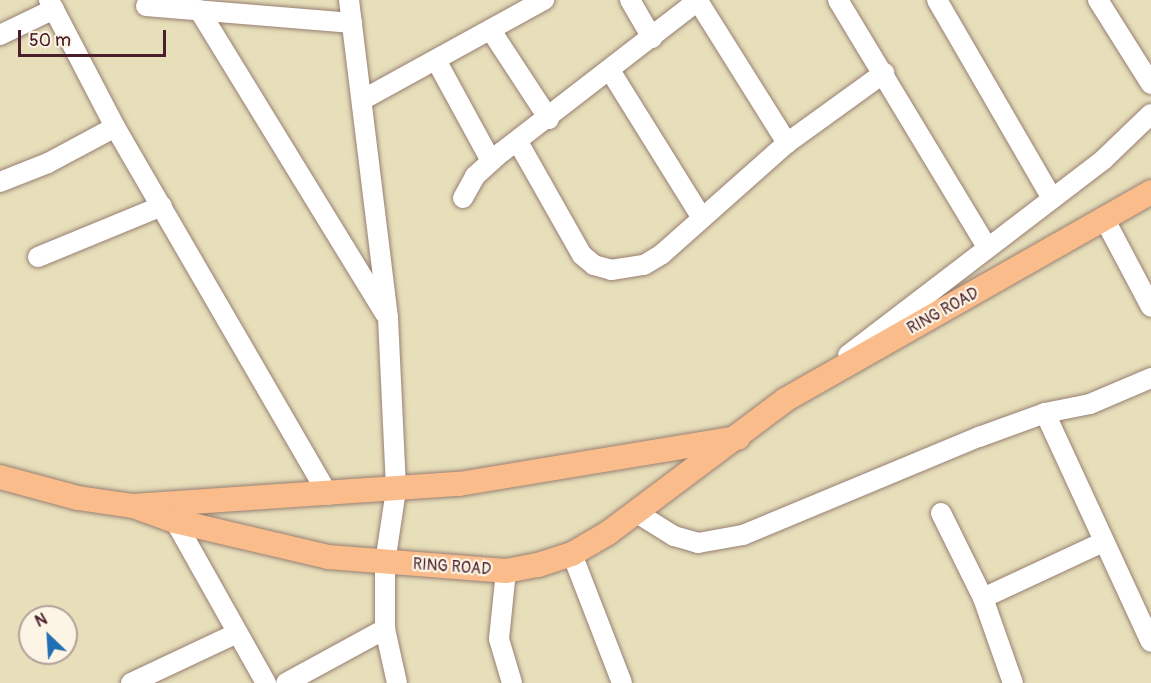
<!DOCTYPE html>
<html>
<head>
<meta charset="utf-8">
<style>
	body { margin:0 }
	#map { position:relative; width:1151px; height:683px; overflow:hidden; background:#e6dfba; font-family:Pangolin,sans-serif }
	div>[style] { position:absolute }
	.roads { filter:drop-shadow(0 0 2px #987f72) drop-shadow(0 0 2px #987f72) }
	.minor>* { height:20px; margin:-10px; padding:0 10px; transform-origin:10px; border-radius:10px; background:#fff }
	.major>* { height:24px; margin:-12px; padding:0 12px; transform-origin:12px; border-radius:12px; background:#f9bc8a }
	span { translate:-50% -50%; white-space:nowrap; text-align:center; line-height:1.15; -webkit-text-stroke:4.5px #fcf5e5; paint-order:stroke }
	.street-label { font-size:16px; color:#4a1f2b }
	.north { position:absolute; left:18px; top:605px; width:60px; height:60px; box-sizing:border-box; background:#fcf5e5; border:2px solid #b59f9b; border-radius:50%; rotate:335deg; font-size:16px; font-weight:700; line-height:24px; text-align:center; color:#4a1f2b }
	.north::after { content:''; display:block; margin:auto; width:21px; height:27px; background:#1f6fb2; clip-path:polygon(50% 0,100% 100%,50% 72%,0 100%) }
	.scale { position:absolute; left:18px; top:30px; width:148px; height:27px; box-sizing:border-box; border:3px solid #4a1f2b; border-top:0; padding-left:8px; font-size:18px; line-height:21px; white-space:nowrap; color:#4a1f2b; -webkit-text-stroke:4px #fcf5e5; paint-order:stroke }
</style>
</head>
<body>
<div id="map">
	<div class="roads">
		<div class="minor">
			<div style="left:49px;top:0;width:143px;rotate:62.5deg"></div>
			<div style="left:115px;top:127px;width:425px;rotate:59.9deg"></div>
			<div style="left:349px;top:0;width:320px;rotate:83deg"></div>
			<div style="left:388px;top:318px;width:172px;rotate:87.3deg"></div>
			<div style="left:396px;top:490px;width:74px;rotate:98.6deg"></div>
			<div style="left:385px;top:563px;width:66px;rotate:90deg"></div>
			<div style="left:385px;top:629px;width:55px;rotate:77.5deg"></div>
			<div style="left:630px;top:0;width:44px;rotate:59.9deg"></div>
			<div style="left:838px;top:0;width:288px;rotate:58.9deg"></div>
			<div style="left:937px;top:0;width:229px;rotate:59.9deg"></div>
			<div style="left:1098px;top:0;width:99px;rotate:57.8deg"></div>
			<div style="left:698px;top:1px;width:168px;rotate:57.9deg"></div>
			<div style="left:146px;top:6px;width:207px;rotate:4.7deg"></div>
			<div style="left:199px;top:10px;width:356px;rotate:58.5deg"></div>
			<div style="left:492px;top:32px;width:104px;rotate:56.8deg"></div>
			<div style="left:0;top:35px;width:60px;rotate:-25.7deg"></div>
			<div style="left:436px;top:60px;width:115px;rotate:61.4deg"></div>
			<div style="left:611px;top:72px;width:172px;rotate:58.1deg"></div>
			<div style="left:362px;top:100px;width:208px;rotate:-28.8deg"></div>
			<div style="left:518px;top:142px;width:130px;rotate:60.5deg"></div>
			<div style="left:582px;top:255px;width:16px;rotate:40deg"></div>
			<div style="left:594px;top:265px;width:18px;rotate:16deg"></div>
			<div style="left:611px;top:270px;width:33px;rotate:-9deg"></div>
			<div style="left:644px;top:265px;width:21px;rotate:-31deg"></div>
			<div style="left:662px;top:254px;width:167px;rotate:-41.6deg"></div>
			<div style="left:787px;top:143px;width:120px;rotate:-35.8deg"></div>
			<div style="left:0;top:182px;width:52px;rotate:-21.6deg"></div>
			<div style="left:48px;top:163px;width:76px;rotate:-28.2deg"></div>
			<div style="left:463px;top:198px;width:25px;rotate:-61deg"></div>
			<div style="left:475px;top:176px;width:36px;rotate:-42deg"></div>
			<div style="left:502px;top:152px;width:249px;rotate:-37.7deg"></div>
			<div style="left:1105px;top:220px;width:98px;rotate:62.1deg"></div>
			<div style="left:38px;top:257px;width:134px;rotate:-22.4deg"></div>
			<div style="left:848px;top:355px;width:322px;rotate:-37.4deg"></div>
			<div style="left:1104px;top:159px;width:65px;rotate:-43.8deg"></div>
			<div style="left:1045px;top:413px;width:252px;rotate:65.2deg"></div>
			<div style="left:637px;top:513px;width:44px;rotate:31.9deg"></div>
			<div style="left:674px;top:536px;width:25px;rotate:16deg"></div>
			<div style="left:698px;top:543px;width:46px;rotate:-10.1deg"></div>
			<div style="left:743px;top:535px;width:256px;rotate:-22.6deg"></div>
			<div style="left:979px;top:437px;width:70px;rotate:-20deg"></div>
			<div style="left:1045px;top:413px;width:46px;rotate:-11.3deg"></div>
			<div style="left:1090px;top:404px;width:66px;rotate:-23.1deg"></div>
			<div style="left:941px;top:513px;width:95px;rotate:63.7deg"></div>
			<div style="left:983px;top:598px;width:90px;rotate:70.6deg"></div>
			<div style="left:175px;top:521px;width:186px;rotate:60.7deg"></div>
			<div style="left:572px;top:554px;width:138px;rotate:68.8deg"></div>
			<div style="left:506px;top:571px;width:68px;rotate:95.9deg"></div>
			<div style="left:499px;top:639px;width:46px;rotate:73.5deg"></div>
			<div style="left:983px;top:598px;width:132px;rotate:-25deg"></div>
			<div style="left:131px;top:683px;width:115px;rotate:-25.2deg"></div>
			<div style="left:286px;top:683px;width:113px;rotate:-28.6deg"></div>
		</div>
		<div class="major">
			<div style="left:0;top:477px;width:81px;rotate:15.1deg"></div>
			<div style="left:78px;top:498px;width:56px;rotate:8.3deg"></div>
			<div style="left:133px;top:506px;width:327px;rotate:-3.9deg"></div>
			<div style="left:459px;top:484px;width:283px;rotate:-9.4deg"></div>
			<div style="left:133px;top:506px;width:45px;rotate:19.7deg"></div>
			<div style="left:175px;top:521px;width:157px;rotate:13.2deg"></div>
			<div style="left:328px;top:557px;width:179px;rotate:4.5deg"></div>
			<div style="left:506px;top:571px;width:33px;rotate:-11deg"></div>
			<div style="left:538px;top:565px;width:36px;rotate:-18deg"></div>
			<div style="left:572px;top:554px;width:42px;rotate:-30.3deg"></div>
			<div style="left:608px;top:533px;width:221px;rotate:-36.9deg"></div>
			<div style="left:785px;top:400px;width:421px;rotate:-29.6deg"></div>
		</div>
	</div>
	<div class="street-label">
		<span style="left:943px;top:311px;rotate:-29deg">RING ROAD</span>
		<span style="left:452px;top:567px;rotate:4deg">RING ROAD</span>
	</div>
	<div class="north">N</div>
	<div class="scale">50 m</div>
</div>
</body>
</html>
